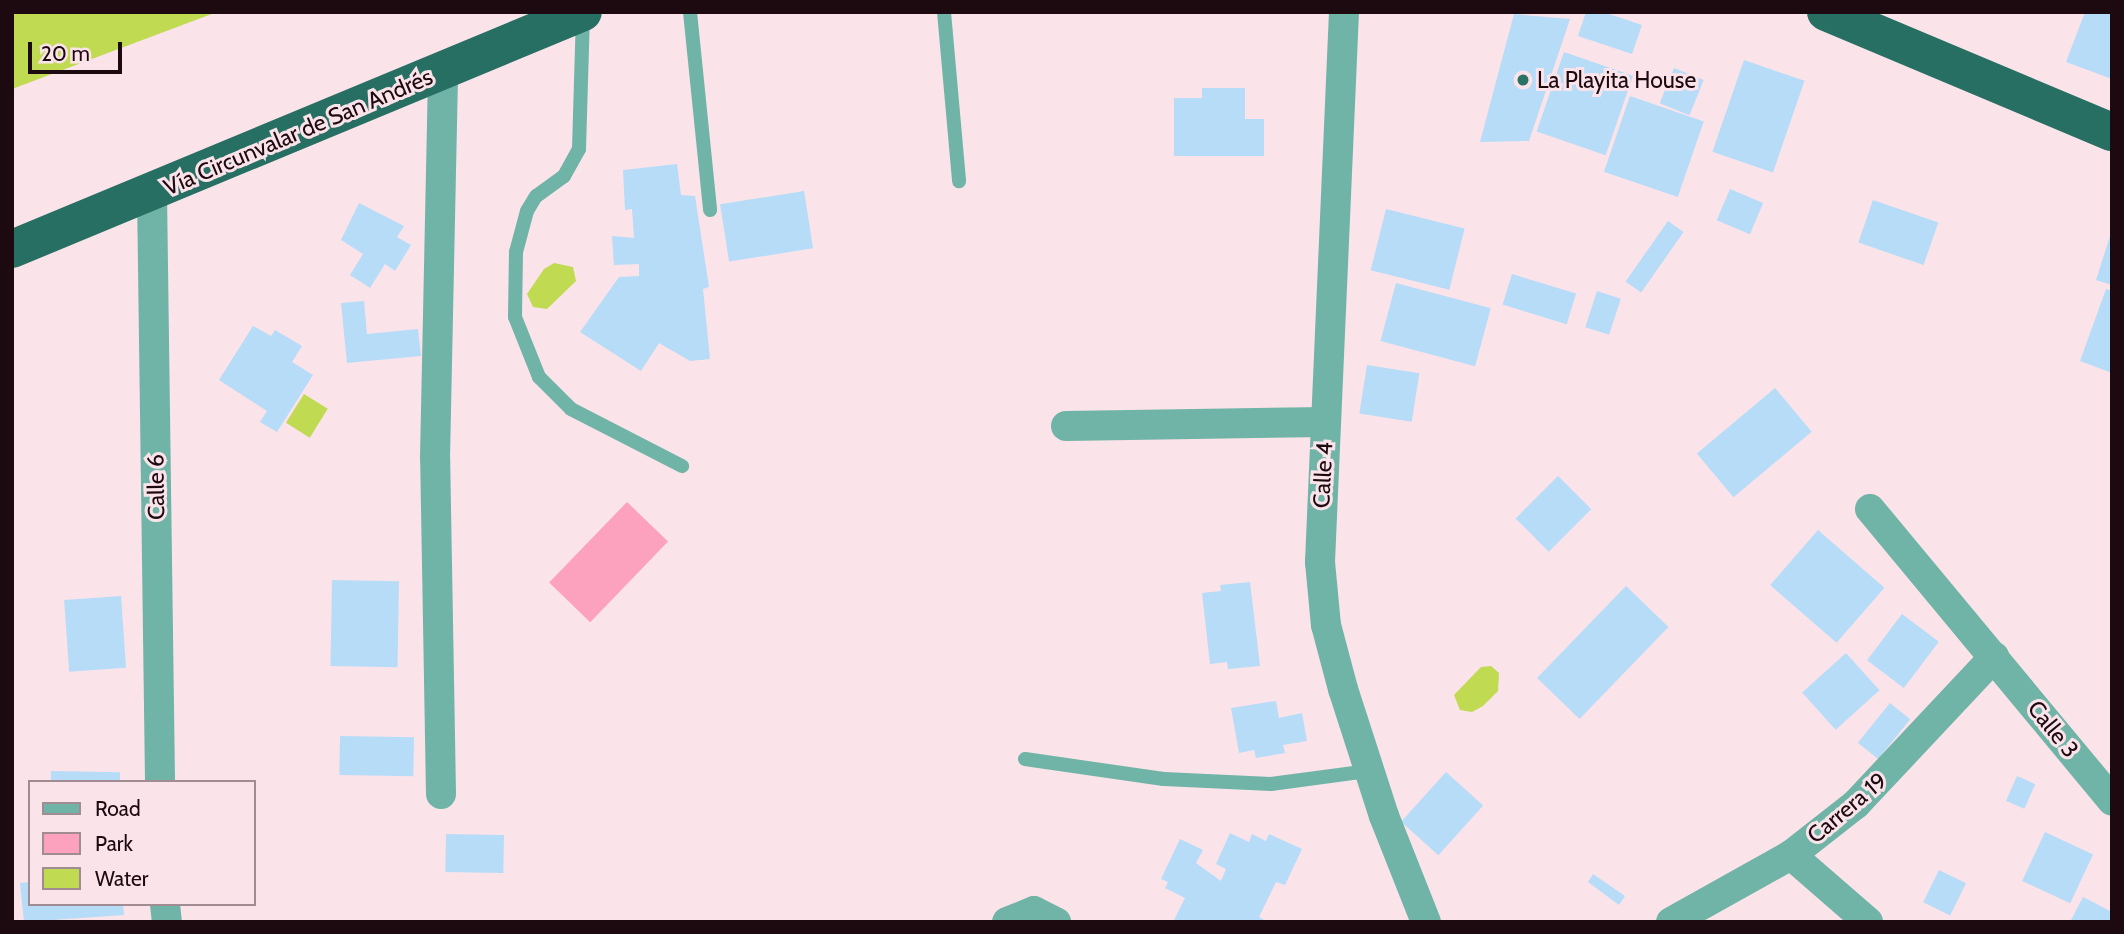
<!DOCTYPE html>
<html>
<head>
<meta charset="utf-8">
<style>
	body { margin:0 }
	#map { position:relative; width:2124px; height:934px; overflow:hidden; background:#fbe3ea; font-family:Cabin,sans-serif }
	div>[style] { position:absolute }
	.green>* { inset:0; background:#fca2bf; transform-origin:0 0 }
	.water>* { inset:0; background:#c0da51; transform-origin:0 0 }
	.building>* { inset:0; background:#b6dcf8; transform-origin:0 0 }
	.service>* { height:14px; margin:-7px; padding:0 7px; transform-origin:7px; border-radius:7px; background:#6fb4a6 }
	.minor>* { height:30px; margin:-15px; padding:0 15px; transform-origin:15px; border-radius:15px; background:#6fb4a6 }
	.trunk>* { height:38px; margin:-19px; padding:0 19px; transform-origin:19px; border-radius:19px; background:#266f62 }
	.dots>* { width:19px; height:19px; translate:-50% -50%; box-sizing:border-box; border:4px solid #fbe3ea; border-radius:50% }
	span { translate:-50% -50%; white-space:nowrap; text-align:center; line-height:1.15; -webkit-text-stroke:6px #fbe3ea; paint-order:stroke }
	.poi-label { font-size:23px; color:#1d0a10 }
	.left { translate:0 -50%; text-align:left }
	.street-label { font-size:23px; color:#1d0a10 }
	.frame { position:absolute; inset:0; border:14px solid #1d0a10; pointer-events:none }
	.legend { position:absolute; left:28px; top:780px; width:228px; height:126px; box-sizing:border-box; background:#fbe3ea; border:2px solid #a28c93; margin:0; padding:9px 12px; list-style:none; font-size:21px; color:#1d0a10 }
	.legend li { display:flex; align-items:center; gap:14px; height:35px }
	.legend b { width:35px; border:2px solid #a28c93 }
	.scale { position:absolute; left:28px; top:42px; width:94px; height:32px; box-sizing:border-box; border:4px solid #1d0a10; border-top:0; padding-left:9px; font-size:21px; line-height:24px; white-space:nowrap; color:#1d0a10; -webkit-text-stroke:5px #fbe3ea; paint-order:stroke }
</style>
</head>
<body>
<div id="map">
	<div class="green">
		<div style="left:627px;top:502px;width:57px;height:112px;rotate:44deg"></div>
	</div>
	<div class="water">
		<div style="clip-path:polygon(12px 12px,217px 12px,12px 89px)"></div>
		<div style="clip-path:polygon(554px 263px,573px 267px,576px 281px,547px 309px,533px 307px,527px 294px,544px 269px)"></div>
		<div style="left:304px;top:394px;width:28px;height:34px;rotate:32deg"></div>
		<div style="clip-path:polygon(1491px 666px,1499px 673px,1498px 691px,1483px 706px,1472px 712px,1460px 710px,1454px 695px,1481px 667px)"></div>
	</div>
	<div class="building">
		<div style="clip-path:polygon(1586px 12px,1603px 12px,1642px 25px,1632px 54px,1578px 36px)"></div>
		<div style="clip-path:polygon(2085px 12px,2112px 12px,2112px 79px,2066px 62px)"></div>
		<div style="clip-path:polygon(1514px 14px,1570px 19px,1529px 141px,1480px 142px)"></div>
		<div style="left:1564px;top:52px;width:73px;height:84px;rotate:19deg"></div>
		<div style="left:1744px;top:60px;width:64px;height:97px;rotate:19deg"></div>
		<div style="left:1674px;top:68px;width:32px;height:38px;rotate:22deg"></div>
		<div style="clip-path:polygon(1202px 88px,1245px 88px,1245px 119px,1264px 119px,1264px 156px,1174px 156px,1174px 98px,1202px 98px)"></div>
		<div style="left:1630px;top:96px;width:78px;height:80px;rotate:19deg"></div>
		<div style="clip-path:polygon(677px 164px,681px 195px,695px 196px,709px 287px,703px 289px,710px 359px,690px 361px,659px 343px,641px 371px,580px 332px,619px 277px,639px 276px,639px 264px,614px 265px,612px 236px,634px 238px,632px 209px,625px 210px,623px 170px)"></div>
		<div style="left:1730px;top:189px;width:36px;height:34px;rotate:23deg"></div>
		<div style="left:804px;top:191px;width:58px;height:85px;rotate:81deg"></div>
		<div style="left:1873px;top:200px;width:69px;height:45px;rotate:19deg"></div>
		<div style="clip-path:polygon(359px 203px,404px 226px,397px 237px,411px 245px,395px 271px,385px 264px,370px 288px,350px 275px,363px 254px,341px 240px)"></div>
		<div style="left:1386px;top:209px;width:81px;height:63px;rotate:14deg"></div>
		<div style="left:1668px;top:221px;width:19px;height:74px;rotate:35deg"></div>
		<div style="clip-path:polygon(2111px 233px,2112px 233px,2112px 285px,2096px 280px)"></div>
		<div style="left:1512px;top:274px;width:67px;height:32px;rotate:17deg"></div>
		<div style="left:1396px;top:283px;width:98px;height:60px;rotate:15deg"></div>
		<div style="clip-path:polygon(2106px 289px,2112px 291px,2112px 373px,2080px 361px)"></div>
		<div style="left:1597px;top:291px;width:25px;height:38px;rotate:18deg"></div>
		<div style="clip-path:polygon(364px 301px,367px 334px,418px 329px,421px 356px,347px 363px,341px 303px)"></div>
		<div style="clip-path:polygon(253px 326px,271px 336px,275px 330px,302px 346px,292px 362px,313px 375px,277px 432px,260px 422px,267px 411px,219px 380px)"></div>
		<div style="left:1367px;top:365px;width:53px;height:49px;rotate:9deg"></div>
		<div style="left:1775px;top:388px;width:57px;height:102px;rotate:50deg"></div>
		<div style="left:1558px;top:476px;width:47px;height:60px;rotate:45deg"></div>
		<div style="left:1818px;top:530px;width:88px;height:73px;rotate:41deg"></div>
		<div style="left:332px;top:580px;width:67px;height:86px;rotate:1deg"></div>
		<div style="clip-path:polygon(1250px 582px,1260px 666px,1228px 669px,1227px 662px,1210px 664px,1202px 593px,1221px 591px,1220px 585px)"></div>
		<div style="left:1626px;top:586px;width:59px;height:128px;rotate:44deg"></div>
		<div style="left:121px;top:596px;width:72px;height:57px;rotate:86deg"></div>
		<div style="left:1902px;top:614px;width:46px;height:58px;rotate:37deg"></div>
		<div style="left:1846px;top:653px;width:50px;height:59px;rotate:48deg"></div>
		<div style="clip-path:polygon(1276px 701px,1279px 718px,1302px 713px,1307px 741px,1283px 745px,1285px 753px,1256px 758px,1254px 750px,1239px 753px,1231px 708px)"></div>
		<div style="left:1890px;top:703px;width:26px;height:51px;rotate:39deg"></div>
		<div style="left:340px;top:736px;width:74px;height:39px;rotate:1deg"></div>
		<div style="left:51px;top:771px;width:69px;height:11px;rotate:1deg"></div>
		<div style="left:1446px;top:772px;width:50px;height:67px;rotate:42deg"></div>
		<div style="left:2017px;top:776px;width:20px;height:27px;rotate:24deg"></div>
		<div style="left:2045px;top:832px;width:53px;height:54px;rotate:25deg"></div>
		<div style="clip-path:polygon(1230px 833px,1249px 842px,1252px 834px,1266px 841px,1269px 834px,1302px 849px,1285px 885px,1276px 882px,1259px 917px,1268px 922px,1173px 922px,1185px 898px,1165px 888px,1168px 882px,1161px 879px,1180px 839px,1203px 850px,1196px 863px,1221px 881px,1226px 869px,1216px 864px)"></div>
		<div style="left:446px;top:834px;width:58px;height:38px;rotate:1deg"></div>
		<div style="left:1939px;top:870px;width:30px;height:36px;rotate:26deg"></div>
		<div style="clip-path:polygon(1593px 874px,1625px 896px,1619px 905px,1588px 882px)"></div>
		<div style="clip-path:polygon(30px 882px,30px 904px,123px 904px,124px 915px,24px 922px,20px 883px)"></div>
		<div style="clip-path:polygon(2083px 897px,2112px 912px,2112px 922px,2070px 922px)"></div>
	</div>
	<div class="service">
		<div style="left:690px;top:12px;width:199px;rotate:84.2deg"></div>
		<div style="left:944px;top:12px;width:170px;rotate:84.9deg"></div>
		<div style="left:583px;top:14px;width:135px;rotate:91.7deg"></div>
		<div style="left:579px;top:149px;width:31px;rotate:119deg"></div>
		<div style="left:564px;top:176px;width:34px;rotate:144deg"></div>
		<div style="left:536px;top:196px;width:17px;rotate:121deg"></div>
		<div style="left:527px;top:211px;width:42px;rotate:105deg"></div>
		<div style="left:516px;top:252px;width:65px;rotate:90.9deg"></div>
		<div style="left:515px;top:317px;width:65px;rotate:68.2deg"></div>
		<div style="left:539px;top:377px;width:45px;rotate:45deg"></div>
		<div style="left:571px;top:409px;width:125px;rotate:27.2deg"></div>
		<div style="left:1025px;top:759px;width:140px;rotate:8.2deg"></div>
		<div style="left:1164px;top:779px;width:107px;rotate:2.7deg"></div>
		<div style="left:1271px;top:784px;width:99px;rotate:-7.6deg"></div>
	</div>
	<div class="minor">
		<div style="left:1344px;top:12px;width:551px;rotate:92.5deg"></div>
		<div style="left:1320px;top:562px;width:63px;rotate:84.6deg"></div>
		<div style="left:1326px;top:625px;width:66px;rotate:75.1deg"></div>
		<div style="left:1343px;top:689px;width:133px;rotate:72.1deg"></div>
		<div style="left:1384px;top:816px;width:114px;rotate:68.4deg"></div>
		<div style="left:152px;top:193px;width:589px;rotate:89.22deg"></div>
		<div style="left:1066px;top:426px;width:260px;rotate:-0.9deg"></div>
		<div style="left:1870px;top:509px;width:379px;rotate:50.3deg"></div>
		<div style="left:441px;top:794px;width:336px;rotate:-91deg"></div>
		<div style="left:435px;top:458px;width:387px;rotate:-88.8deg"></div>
		<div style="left:1791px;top:855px;width:102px;rotate:41deg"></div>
		<div style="left:165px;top:904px;width:18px;rotate:84deg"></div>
		<div style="left:1007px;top:922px;width:29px;rotate:-22deg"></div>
		<div style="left:1034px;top:911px;width:25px;rotate:27deg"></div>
		<div style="left:1671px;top:922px;width:137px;rotate:-29.2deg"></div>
		<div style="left:1791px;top:855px;width:83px;rotate:-38.1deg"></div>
		<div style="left:1856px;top:804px;width:202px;rotate:-46.8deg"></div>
	</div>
	<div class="trunk">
		<div style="left:1826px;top:12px;width:310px;rotate:22.8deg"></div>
		<div style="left:12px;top:249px;width:618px;rotate:-22.54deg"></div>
	</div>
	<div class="dots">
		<div style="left:1523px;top:80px;background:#2c7165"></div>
	</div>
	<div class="poi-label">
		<span class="left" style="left:1537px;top:80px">La Playita House</span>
	</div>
	<div class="street-label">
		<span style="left:298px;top:132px;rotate:-23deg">Vía Circunvalar de San Andrés</span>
		<span style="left:1323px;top:475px;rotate:-87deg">Calle 4</span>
		<span style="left:156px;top:487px;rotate:-91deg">Calle 6</span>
		<span style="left:2053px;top:729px;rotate:51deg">Calle 3</span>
		<span style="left:1847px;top:808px;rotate:-40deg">Carrera 19</span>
	</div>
	<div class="frame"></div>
	<ul class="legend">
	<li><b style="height:9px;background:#6fb4a6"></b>Road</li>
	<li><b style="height:19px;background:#fca2bf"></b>Park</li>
	<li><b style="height:19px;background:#c0da51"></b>Water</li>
	</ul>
	<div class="scale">20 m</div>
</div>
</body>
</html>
